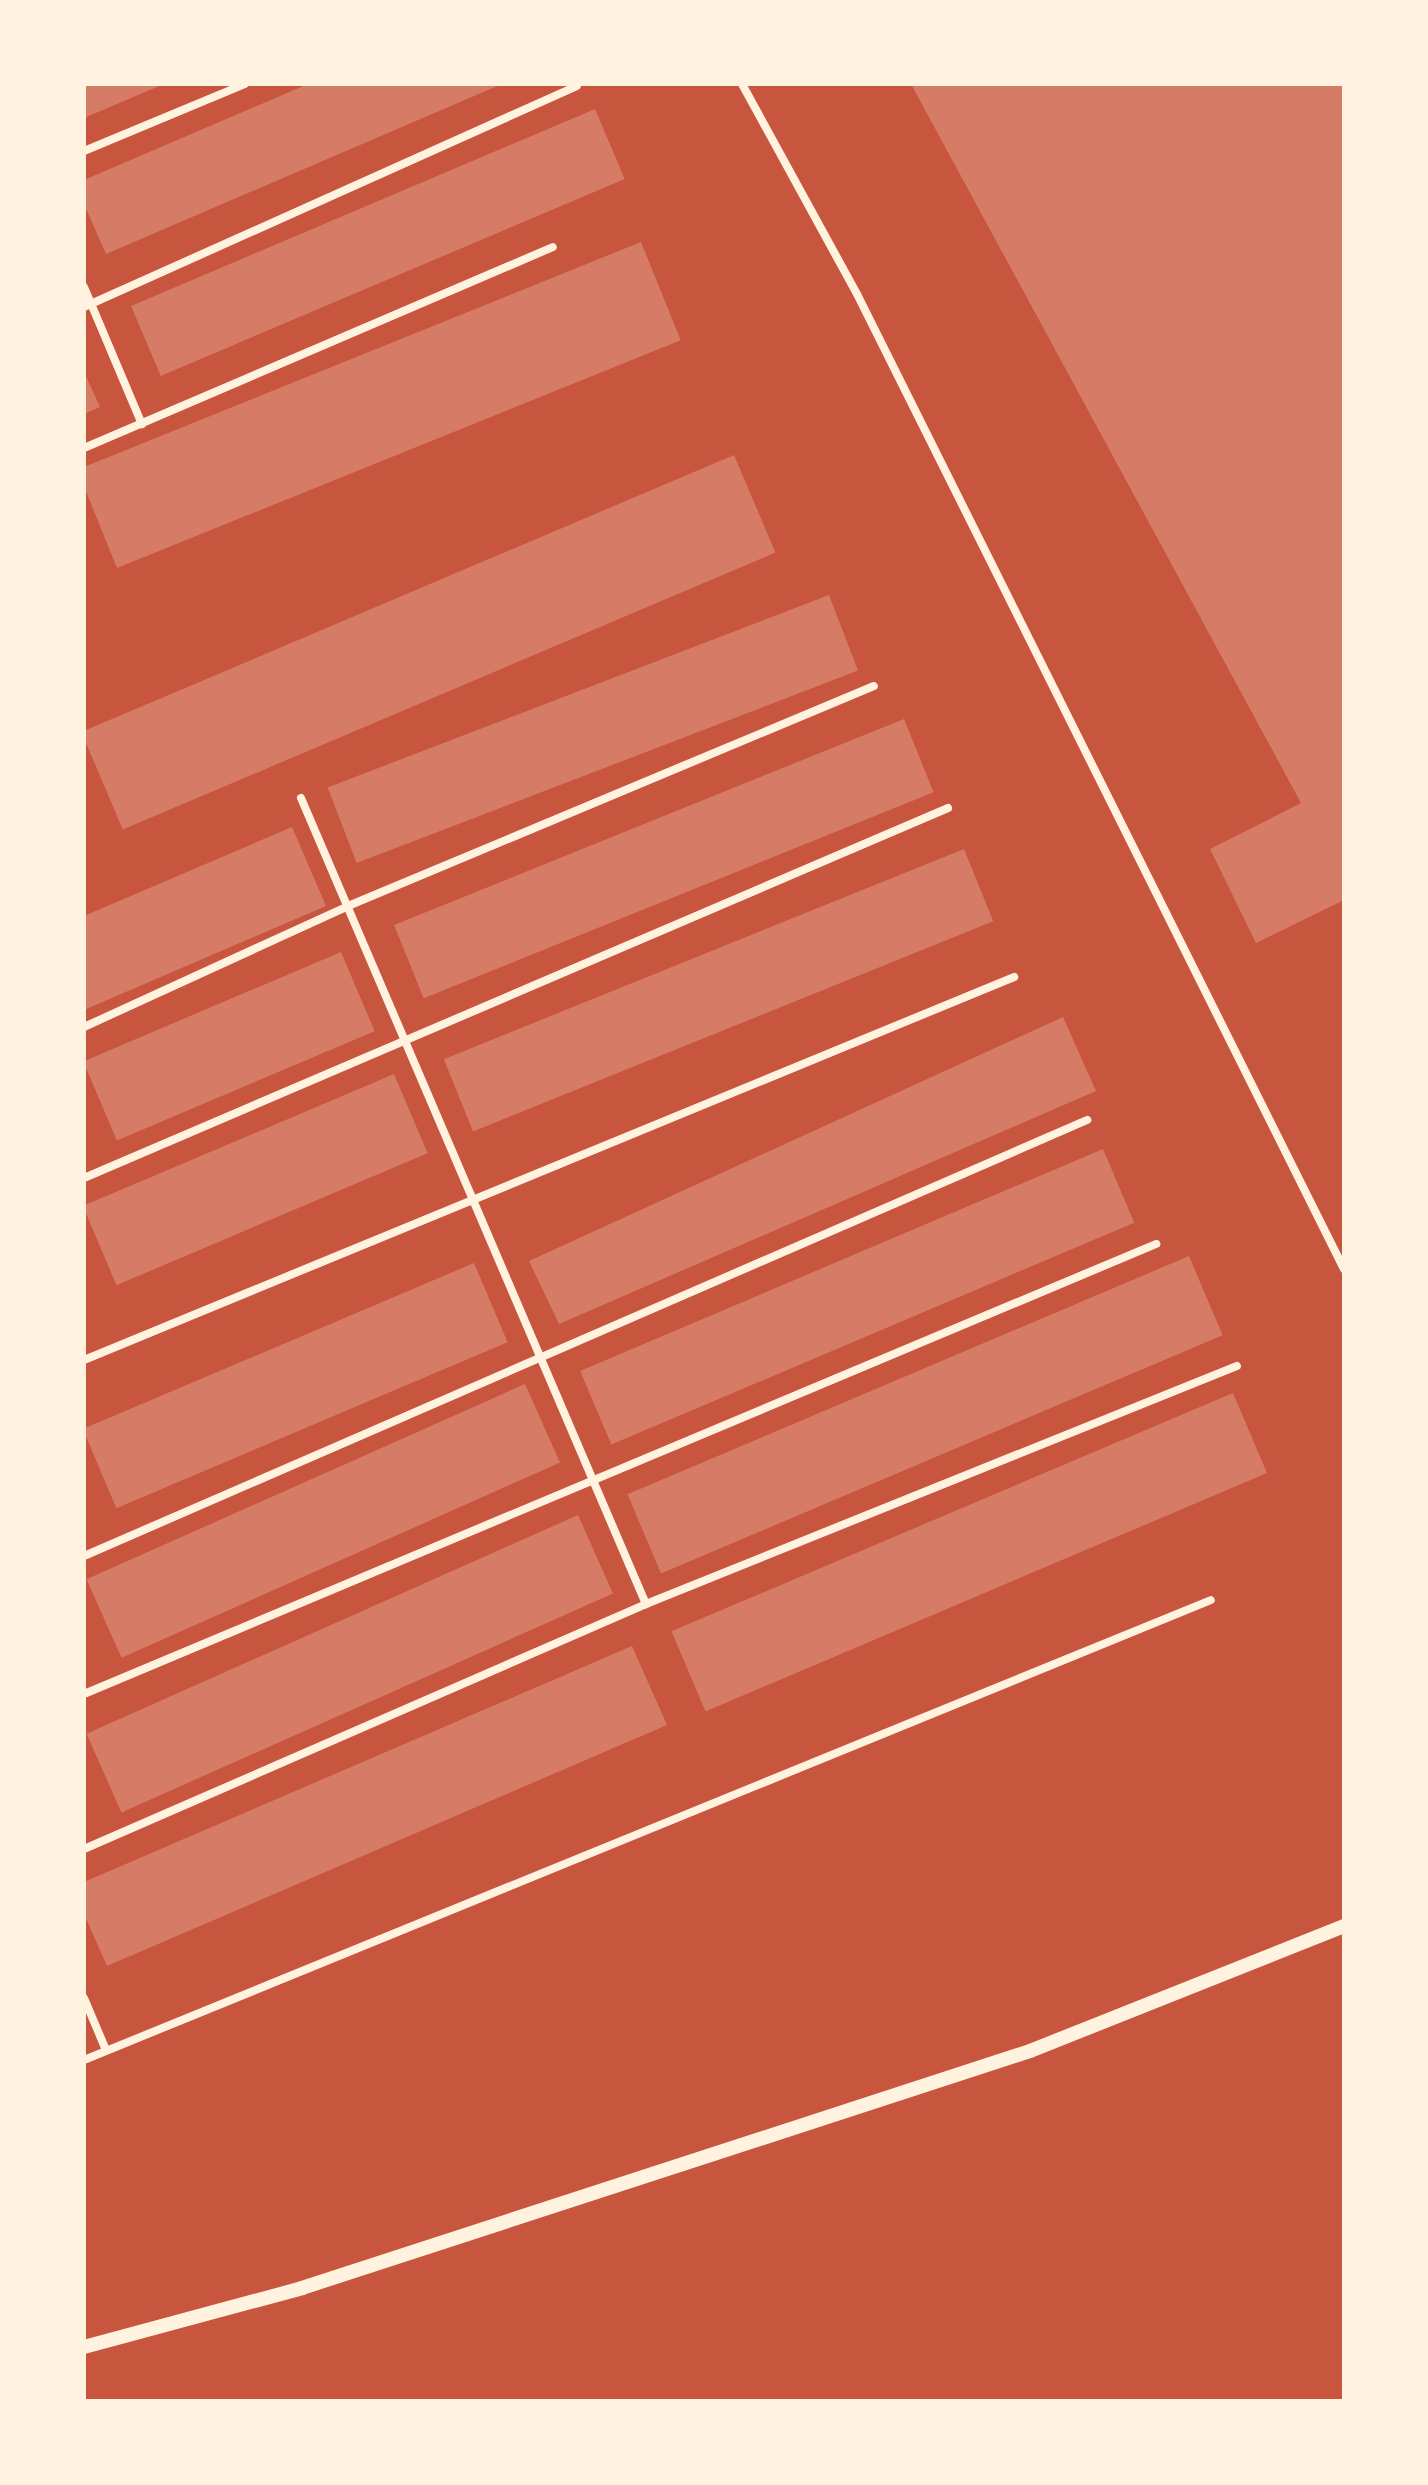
<!DOCTYPE html>
<html>
<head>
<meta charset="utf-8">
<style>
	body { margin:0 }
	#map { position:relative; width:1428px; height:2485px; overflow:hidden; background:#c8553d; font-family:Overpass,sans-serif }
	div>[style] { position:absolute }
	.building>* { inset:0; background:#d67c66; transform-origin:0 0 }
	.minor>* { height:8px; margin:-4px; padding:0 4px; transform-origin:4px; border-radius:4px; background:#fff3e0 }
	.tertiary>* { height:14px; margin:-7px; padding:0 7px; transform-origin:7px; border-radius:7px; background:#fff3e0 }
	span { translate:-50% -50%; white-space:nowrap; text-align:center; line-height:1.15; -webkit-text-stroke:7px #fff3e0; paint-order:stroke }
	.frame { position:absolute; inset:0; border:86px solid #fff3e0; pointer-events:none }
</style>
</head>
<body>
<div id="map">
	<div class="building">
		<div style="clip-path:polygon(84px 84px,164px 84px,84px 118px)"></div>
		<div style="clip-path:polygon(308px 84px,502px 84px,106px 254px,84px 204px,84px 180px)"></div>
		<div style="clip-path:polygon(911px 84px,1344px 84px,1344px 900px,1256px 943px,1210px 849px,1301px 803px)"></div>
		<div style="left:595px;top:109px;width:76px;height:504px;rotate:67deg"></div>
		<div style="left:641px;top:242px;width:106px;height:608px;rotate:68deg"></div>
		<div style="clip-path:polygon(84px 372px,100px 407px,84px 414px)"></div>
		<div style="left:734px;top:455px;width:106px;height:709px;rotate:67deg"></div>
		<div style="left:829px;top:595px;width:81px;height:537px;rotate:69deg"></div>
		<div style="left:904px;top:719px;width:79px;height:550px;rotate:68deg"></div>
		<div style="clip-path:polygon(292px 827px,326px 906px,84px 1010px,84px 916px)"></div>
		<div style="left:964px;top:849px;width:78px;height:561px;rotate:68deg"></div>
		<div style="left:341px;top:952px;width:86px;height:280px;rotate:67deg"></div>
		<div style="clip-path:polygon(1063px 1017px,1096px 1091px,559px 1324px,529px 1261px)"></div>
		<div style="left:394px;top:1074px;width:86px;height:338px;rotate:67deg"></div>
		<div style="left:1103px;top:1149px;width:80px;height:568px;rotate:67deg"></div>
		<div style="left:1189px;top:1256px;width:86px;height:610px;rotate:67deg"></div>
		<div style="left:474px;top:1263px;width:86px;height:425px;rotate:67deg"></div>
		<div style="left:525px;top:1384px;width:86px;height:480px;rotate:66deg"></div>
		<div style="left:1233px;top:1393px;width:87px;height:610px;rotate:67deg"></div>
		<div style="left:578px;top:1515px;width:86px;height:538px;rotate:66deg"></div>
		<div style="clip-path:polygon(632px 1646px,667px 1725px,107px 1966px,84px 1914px,84px 1882px)"></div>
	</div>
	<div class="minor">
		<div style="left:742px;top:84px;width:239px;rotate:61.3deg"></div>
		<div style="left:857px;top:294px;width:1090px;rotate:63.46deg"></div>
		<div style="left:84px;top:151px;width:174px;rotate:-22.6deg"></div>
		<div style="left:84px;top:287px;width:149px;rotate:67.1deg"></div>
		<div style="left:84px;top:307px;width:540px;rotate:-24.15deg"></div>
		<div style="left:84px;top:448px;width:510px;rotate:-23.2deg"></div>
		<div style="left:301px;top:798px;width:877px;rotate:66.83deg"></div>
		<div style="left:84px;top:1027px;width:290px;rotate:-24.6deg"></div>
		<div style="left:348px;top:906px;width:570px;rotate:-22.7deg"></div>
		<div style="left:84px;top:1178px;width:940px;rotate:-23.18deg"></div>
		<div style="left:84px;top:1360px;width:1006px;rotate:-22.38deg"></div>
		<div style="left:84px;top:1556px;width:1094px;rotate:-23.49deg"></div>
		<div style="left:84px;top:1694px;width:1163px;rotate:-22.77deg"></div>
		<div style="left:84px;top:1849px;width:613px;rotate:-23.55deg"></div>
		<div style="left:646px;top:1604px;width:637px;rotate:-21.94deg"></div>
		<div style="left:84px;top:1998px;width:56px;rotate:67.1deg"></div>
		<div style="left:84px;top:2060px;width:1217px;rotate:-22.2deg"></div>
	</div>
	<div class="tertiary">
		<div style="left:84px;top:2347px;width:226px;rotate:-15.1deg"></div>
		<div style="left:302px;top:2288px;width:766px;rotate:-18.03deg"></div>
		<div style="left:1030px;top:2051px;width:338px;rotate:-21.7deg"></div>
	</div>
	<div class="frame"></div>
</div>
</body>
</html>
